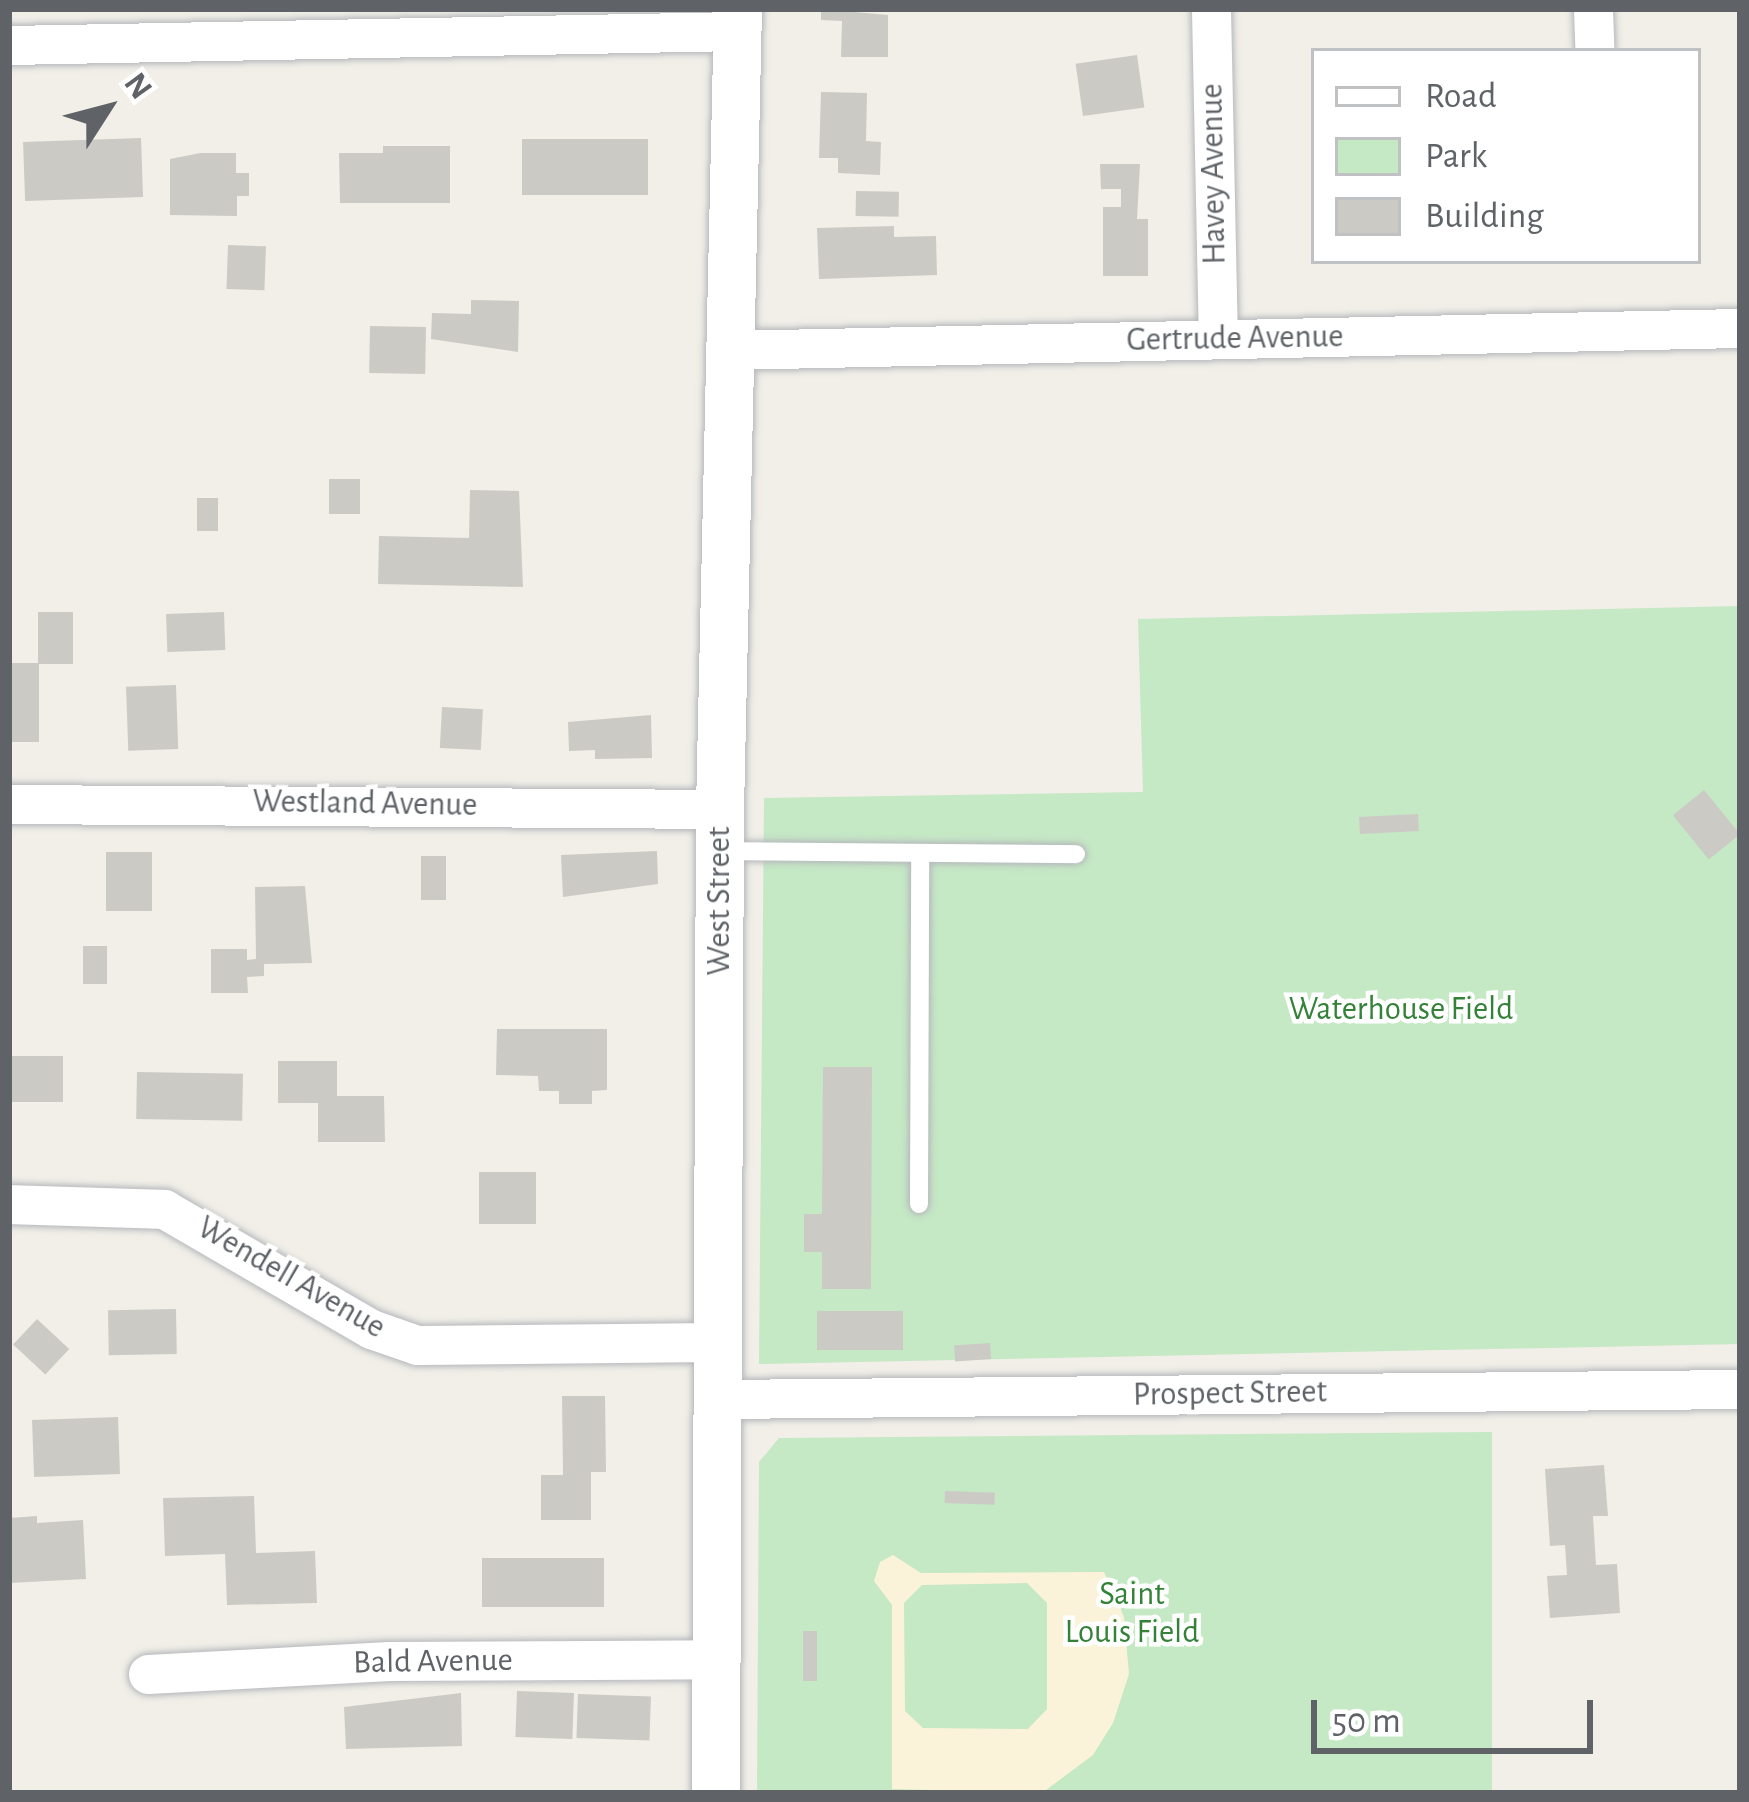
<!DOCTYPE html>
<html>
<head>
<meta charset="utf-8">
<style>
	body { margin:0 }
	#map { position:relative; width:1749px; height:1802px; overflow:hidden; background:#f1efe8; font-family:"Alegreya Sans",sans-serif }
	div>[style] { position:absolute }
	.green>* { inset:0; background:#c5e8c5 }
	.sand>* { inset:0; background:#fbf3d9 }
	.building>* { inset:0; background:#cccac5; transform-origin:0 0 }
	.roads { filter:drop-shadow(0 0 3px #b5b8bc) drop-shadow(0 0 3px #b5b8bc) }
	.service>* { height:18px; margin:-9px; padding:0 9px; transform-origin:9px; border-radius:9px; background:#fff }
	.minor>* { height:39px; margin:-19.5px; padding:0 19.5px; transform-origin:19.5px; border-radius:19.5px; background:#fff }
	.tertiary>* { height:48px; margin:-24px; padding:0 24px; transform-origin:24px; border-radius:24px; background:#fff }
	span { translate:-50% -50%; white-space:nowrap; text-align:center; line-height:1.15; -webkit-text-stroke:9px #fff; paint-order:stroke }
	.street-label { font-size:33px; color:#5f6368 }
	.park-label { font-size:33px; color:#348238 }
	.frame { position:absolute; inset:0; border:12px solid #5f6368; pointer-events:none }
	.legend { position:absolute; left:1311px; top:48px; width:390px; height:216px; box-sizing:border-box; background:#fff; border:3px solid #bfc1c3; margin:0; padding:15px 21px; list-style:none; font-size:36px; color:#5f6368 }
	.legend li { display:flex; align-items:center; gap:24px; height:60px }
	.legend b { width:60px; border:3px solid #bfc1c3 }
	.north { position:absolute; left:48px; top:48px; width:120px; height:120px; -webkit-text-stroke:9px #fff; paint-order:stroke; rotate:54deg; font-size:33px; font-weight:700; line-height:48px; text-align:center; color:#5f6368 }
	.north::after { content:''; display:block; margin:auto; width:42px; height:54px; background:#5f6368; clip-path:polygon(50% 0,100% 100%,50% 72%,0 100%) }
	.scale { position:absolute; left:1311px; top:1700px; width:282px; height:54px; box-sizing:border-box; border:6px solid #5f6368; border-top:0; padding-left:15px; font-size:36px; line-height:42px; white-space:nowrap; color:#5f6368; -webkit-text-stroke:9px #fff; paint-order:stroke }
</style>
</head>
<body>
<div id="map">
	<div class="green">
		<div style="clip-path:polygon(1740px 606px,1740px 1344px,759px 1364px,764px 798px,1143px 792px,1138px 619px)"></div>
		<div style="clip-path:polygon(1492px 1432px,1492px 1793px,757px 1793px,759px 1462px,779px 1438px)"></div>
	</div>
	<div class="sand">
		<div style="clip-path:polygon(evenodd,893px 1555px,921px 1573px,1104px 1572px,1124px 1617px,1129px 1674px,1113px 1723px,1093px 1755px,1042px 1793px,892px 1789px,892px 1605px,874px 1581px,880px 1562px,893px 1555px,1027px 1583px,1047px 1603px,1047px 1709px,1028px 1729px,923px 1728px,905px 1711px,904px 1603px,922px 1585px,1027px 1583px)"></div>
	</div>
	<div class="building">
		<div style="clip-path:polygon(821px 9px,888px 15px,888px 57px,841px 57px,842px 21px,821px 20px)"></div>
		<div style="left:1137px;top:55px;width:53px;height:62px;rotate:82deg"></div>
		<div style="clip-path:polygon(821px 92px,867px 93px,866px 141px,881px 142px,880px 175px,838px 173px,838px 158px,819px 158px)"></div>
		<div style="left:141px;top:138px;width:59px;height:118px;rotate:88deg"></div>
		<div style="left:522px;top:139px;width:126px;height:56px"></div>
		<div style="clip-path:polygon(383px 146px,450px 146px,450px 203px,340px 203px,339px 153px,383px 153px)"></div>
		<div style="clip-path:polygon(200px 153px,236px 153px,236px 173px,249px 173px,249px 196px,237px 196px,237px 216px,170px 215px,170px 159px)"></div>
		<div style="clip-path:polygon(1100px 164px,1140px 164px,1137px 219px,1148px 219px,1148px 276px,1103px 276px,1103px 207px,1121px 207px,1121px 189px,1101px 189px)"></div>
		<div style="left:856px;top:191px;width:43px;height:25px;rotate:1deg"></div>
		<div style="clip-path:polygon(894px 226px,894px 237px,936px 236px,937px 275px,819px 279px,817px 228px)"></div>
		<div style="left:228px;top:245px;width:38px;height:44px;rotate:2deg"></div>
		<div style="clip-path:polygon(471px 300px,519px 301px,518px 352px,431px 339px,432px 313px,471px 314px)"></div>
		<div style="left:370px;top:326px;width:56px;height:47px;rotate:1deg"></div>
		<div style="left:329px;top:479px;width:31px;height:35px"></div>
		<div style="clip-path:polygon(470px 490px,519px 491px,523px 587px,378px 584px,379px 536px,469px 538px)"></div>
		<div style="left:197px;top:498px;width:21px;height:33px"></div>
		<div style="left:38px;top:612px;width:35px;height:52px"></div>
		<div style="left:224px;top:612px;width:38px;height:58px;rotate:88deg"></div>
		<div style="left:9px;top:663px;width:30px;height:79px"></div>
		<div style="left:176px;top:685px;width:64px;height:50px;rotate:88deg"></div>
		<div style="left:442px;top:707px;width:41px;height:41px;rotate:3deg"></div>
		<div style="clip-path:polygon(651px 715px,652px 758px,595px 759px,595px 750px,569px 751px,568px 722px)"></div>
		<div style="left:1704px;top:790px;width:57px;height:40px;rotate:51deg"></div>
		<div style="left:1418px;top:814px;width:17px;height:59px;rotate:87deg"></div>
		<div style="clip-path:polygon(657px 851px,658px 884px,563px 897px,561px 855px)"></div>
		<div style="left:106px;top:852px;width:46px;height:59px"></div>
		<div style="left:421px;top:856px;width:25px;height:44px"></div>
		<div style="clip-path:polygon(305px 886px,312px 963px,264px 964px,264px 976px,247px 977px,248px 993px,211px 993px,211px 949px,247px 949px,247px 960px,256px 959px,255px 887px)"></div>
		<div style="left:107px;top:946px;width:38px;height:24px;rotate:90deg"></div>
		<div style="clip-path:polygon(497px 1029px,607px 1029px,607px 1090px,592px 1091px,592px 1104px,559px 1104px,559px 1091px,539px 1091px,538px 1076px,496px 1075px)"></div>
		<div style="left:9px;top:1056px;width:54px;height:46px"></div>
		<div style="clip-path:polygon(278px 1061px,337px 1061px,337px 1096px,384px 1096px,385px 1142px,318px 1142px,318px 1103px,278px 1103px)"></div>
		<div style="clip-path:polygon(823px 1067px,872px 1067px,871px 1289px,822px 1289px,822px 1252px,804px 1252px,804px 1214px,822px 1214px)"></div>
		<div style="left:137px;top:1072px;width:106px;height:47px;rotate:1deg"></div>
		<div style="left:479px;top:1172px;width:57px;height:52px"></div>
		<div style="left:176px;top:1309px;width:45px;height:68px;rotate:89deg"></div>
		<div style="left:817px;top:1311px;width:86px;height:39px"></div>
		<div style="left:37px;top:1319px;width:44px;height:35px;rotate:43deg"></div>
		<div style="left:990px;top:1343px;width:16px;height:36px;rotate:86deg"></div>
		<div style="clip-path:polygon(562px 1396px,605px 1396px,606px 1472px,591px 1472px,591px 1520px,541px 1520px,541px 1475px,563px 1475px)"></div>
		<div style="left:118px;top:1417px;width:57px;height:86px;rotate:88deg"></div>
		<div style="clip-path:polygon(1604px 1465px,1608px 1516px,1593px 1516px,1596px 1565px,1617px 1564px,1620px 1613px,1550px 1618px,1547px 1576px,1567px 1575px,1565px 1545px,1550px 1546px,1545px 1469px)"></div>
		<div style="left:945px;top:1491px;width:50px;height:12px;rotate:2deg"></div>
		<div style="clip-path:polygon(254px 1496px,256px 1553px,315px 1551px,317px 1603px,227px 1605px,225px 1554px,165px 1556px,163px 1498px)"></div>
		<div style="clip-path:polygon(37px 1516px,37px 1523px,83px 1520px,86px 1579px,9px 1583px,9px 1518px)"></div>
		<div style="left:482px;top:1558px;width:122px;height:49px"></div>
		<div style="left:803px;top:1631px;width:14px;height:50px"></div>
		<div style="left:517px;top:1691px;width:57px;height:46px;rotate:2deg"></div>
		<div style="clip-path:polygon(461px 1693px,462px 1746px,346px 1749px,344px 1707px)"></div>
		<div style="left:578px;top:1694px;width:73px;height:44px;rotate:2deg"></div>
	</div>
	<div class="roads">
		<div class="service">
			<div style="left:720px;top:851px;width:356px;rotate:0.5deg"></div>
			<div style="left:919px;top:1204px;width:351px;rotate:-89.8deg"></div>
		</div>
		<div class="minor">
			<div style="left:1211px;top:9px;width:330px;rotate:88.8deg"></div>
			<div style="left:1593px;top:9px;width:38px;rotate:88deg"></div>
			<div style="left:9px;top:45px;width:728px;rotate:-1.1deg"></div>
			<div style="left:730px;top:350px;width:1010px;rotate:-1.25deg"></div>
			<div style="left:9px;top:804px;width:711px;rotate:0.4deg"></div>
			<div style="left:9px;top:1204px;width:155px;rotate:1.8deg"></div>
			<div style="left:164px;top:1209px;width:239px;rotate:30.1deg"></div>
			<div style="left:371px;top:1329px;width:49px;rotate:19.2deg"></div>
			<div style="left:417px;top:1345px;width:302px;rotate:-0.6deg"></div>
			<div style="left:719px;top:1399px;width:1021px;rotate:-0.56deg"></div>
			<div style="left:148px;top:1674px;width:241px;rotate:-3.1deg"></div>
			<div style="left:389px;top:1661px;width:329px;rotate:-0.3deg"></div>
		</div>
		<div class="tertiary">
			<div style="left:716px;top:1793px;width:984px;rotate:-89.77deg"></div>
			<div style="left:720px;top:809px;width:800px;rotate:-88.71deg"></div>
		</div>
	</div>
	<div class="street-label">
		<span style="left:1214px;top:174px;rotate:-91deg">Havey Avenue</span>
		<span style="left:1235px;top:339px;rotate:-1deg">Gertrude Avenue</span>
		<span style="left:365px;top:804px;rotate:1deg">Westland Avenue</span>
		<span style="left:720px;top:901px;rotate:-90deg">West Street</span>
		<span style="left:291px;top:1278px;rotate:30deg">Wendell Avenue</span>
		<span style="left:1230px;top:1394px;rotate:-1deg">Prospect Street</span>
		<span style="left:433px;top:1662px;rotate:-1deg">Bald Avenue</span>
	</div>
	<div class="park-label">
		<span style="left:1401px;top:1010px">Waterhouse Field</span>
		<span style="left:1132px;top:1614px">Saint<br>Louis Field</span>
	</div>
	<div class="frame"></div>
	<ul class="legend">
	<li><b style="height:15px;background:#fff"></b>Road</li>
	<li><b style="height:33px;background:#c5e8c5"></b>Park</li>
	<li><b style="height:33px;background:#cccac5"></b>Building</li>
	</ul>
	<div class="north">N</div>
	<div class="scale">50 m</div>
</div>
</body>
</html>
